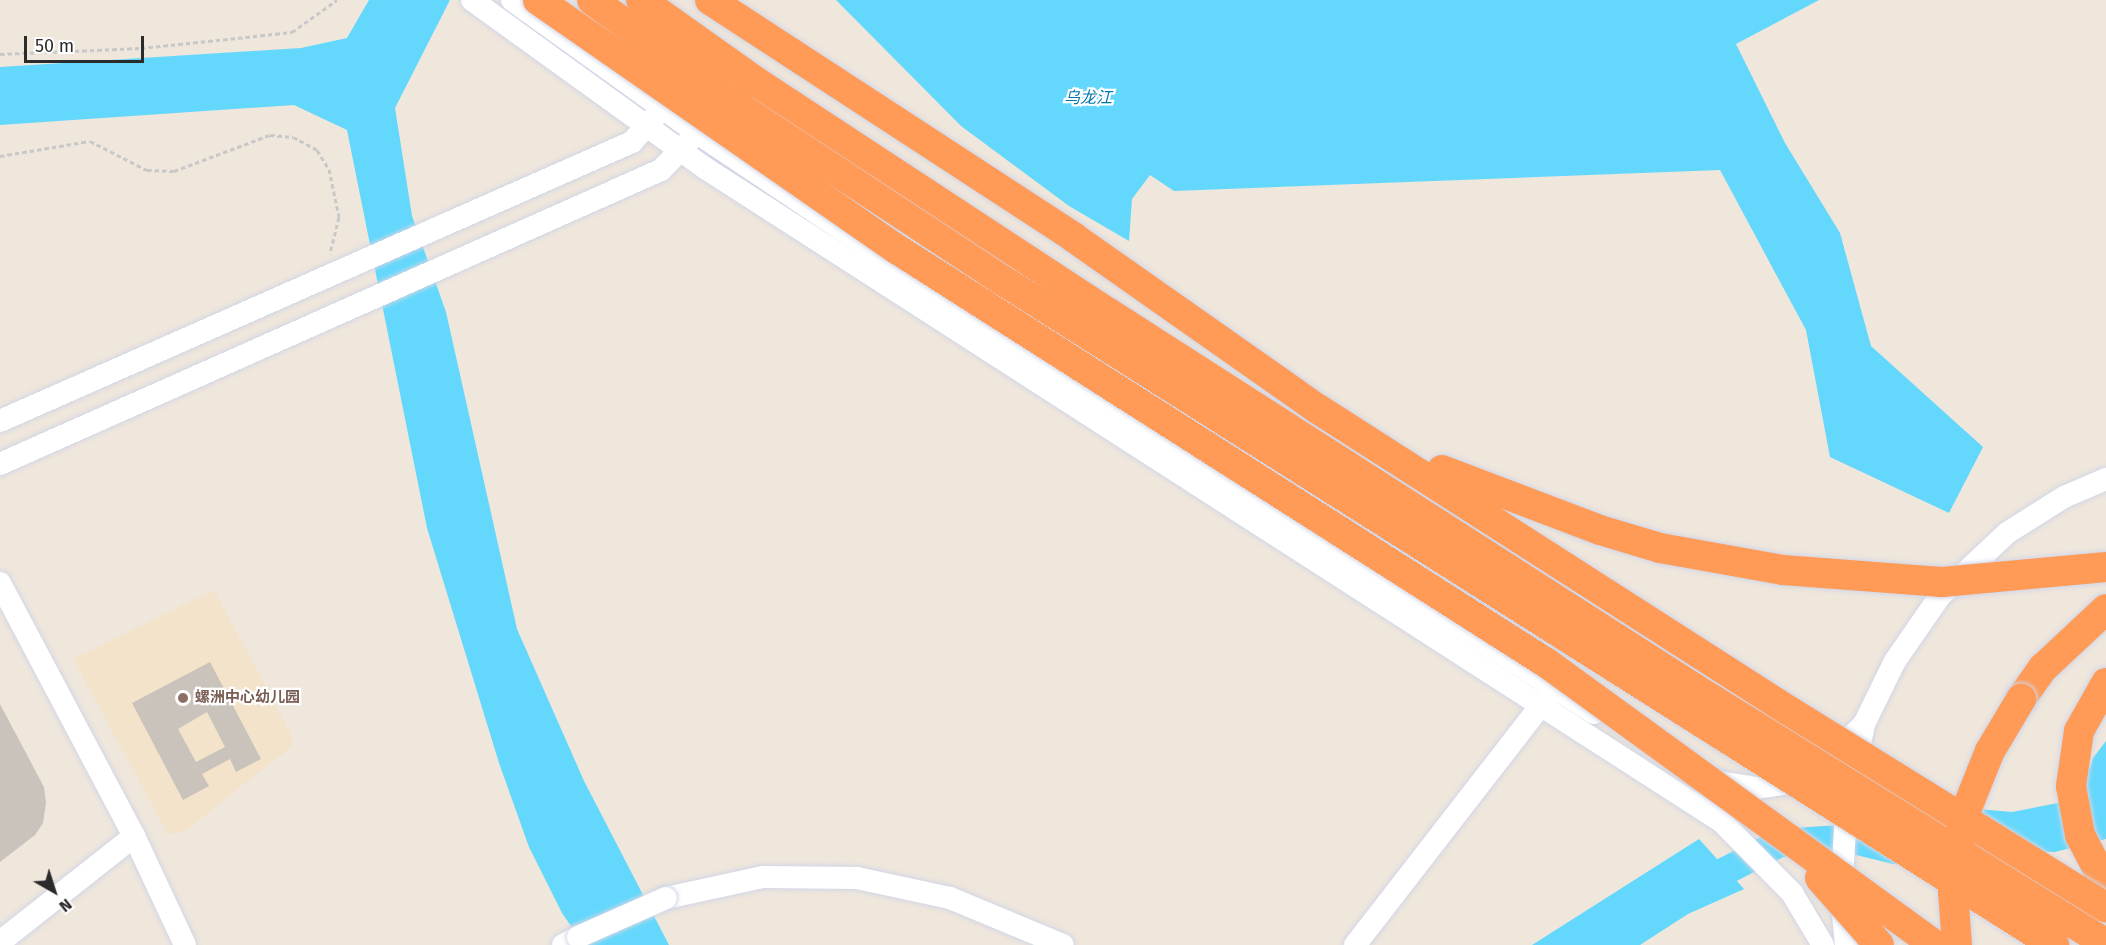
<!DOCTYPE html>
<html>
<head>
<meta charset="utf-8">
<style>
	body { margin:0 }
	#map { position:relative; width:2106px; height:945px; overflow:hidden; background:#efe6dc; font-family:"Fira Sans","Noto Sans SC",sans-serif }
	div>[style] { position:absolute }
	.education>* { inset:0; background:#f2e3ca }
	.water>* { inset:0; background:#64d8fc }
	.river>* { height:28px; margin:-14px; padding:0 14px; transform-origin:14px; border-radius:14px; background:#64d8fc }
	.building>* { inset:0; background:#cac3bc }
	.path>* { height:3px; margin-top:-1.5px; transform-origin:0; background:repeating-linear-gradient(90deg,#c8c8c8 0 4.5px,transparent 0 7.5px) }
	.roads { filter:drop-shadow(0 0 2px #d1d6e6) drop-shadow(0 0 2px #d1d6e6) }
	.secondary>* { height:22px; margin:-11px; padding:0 11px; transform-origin:11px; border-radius:11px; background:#fff }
	.highway>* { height:30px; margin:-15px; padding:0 15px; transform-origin:15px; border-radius:15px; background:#ff9a57 }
	.bridges { filter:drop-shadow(0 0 2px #d1d6e6) drop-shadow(0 0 2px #d1d6e6) }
	.secondary-bridge>* { height:22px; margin:-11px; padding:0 11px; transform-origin:11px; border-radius:11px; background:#fff }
	.highway-bridge>* { height:30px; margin:-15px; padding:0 15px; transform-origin:15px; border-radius:15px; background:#ff9a57 }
	.dots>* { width:16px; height:16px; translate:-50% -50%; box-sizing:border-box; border:3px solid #fff; border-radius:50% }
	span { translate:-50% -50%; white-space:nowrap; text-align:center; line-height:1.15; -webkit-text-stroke:4.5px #fff; paint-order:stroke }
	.education-label { font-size:15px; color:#785e54; font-weight:700 }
	.left { translate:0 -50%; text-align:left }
	.water-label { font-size:16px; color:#0076ab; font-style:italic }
	.north { position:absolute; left:24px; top:861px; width:60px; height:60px; -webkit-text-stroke:4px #fff; paint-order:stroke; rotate:141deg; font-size:16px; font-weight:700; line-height:24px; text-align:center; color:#2b2b2b }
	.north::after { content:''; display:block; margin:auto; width:21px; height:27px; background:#2b2b2b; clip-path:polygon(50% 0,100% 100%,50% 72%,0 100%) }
	.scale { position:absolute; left:24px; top:36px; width:120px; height:27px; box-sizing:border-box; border:3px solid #2b2b2b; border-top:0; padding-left:8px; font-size:18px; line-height:21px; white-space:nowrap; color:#2b2b2b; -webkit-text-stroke:4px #fff; paint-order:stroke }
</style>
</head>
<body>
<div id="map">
	<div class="education">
		<div style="clip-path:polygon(214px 590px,292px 736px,291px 747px,184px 832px,168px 834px,73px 659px)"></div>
	</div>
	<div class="water">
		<div style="clip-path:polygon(369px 0,450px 0,395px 108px,412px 216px,446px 312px,517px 629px,584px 781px,669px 945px,584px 945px,562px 913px,529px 847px,499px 763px,427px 528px,347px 130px,294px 105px,0 125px,0 67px,301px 48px,347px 38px)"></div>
		<div style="clip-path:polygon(836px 0,1819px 0,1736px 44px,1785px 143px,1840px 233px,1871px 346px,1983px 447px,1949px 513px,1830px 457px,1806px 330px,1720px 170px,1174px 191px,1150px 175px,1132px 199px,1129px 241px,1069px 206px,961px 126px)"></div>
		<div style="clip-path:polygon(2106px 741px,2106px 839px,2055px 852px,1967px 850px,1893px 864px,1848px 853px,1841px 817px,1873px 805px,1910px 803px,2012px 812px,2079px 799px,2093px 758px)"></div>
		<div style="clip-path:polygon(1699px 839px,1744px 889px,1688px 914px,1640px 945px,1532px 945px)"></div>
	</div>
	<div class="river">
		<div style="left:1694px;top:887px;width:97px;rotate:-27.1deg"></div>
		<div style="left:1780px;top:843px;width:90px;rotate:-3.8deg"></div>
	</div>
	<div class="building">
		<div style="clip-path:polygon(evenodd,210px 662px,261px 759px,236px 772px,230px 759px,202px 774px,209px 786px,183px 800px,132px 703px,210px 662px,207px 712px,225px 747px,196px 762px,178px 729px,207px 712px)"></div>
		<div style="clip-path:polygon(0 704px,44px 787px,46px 803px,43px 823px,35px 835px,0 862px)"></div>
	</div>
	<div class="path">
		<div style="left:0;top:54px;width:141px;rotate:-2.4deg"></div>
		<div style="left:141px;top:48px;width:152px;rotate:-6deg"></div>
		<div style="left:292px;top:32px;width:55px;rotate:-35.4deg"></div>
		<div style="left:0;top:156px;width:91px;rotate:-9.5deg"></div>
		<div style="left:90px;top:141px;width:64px;rotate:27deg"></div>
		<div style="left:147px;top:170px;width:27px;rotate:2deg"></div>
		<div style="left:174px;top:171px;width:103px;rotate:-20.6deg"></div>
		<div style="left:270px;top:135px;width:23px;rotate:5deg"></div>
		<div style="left:293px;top:137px;width:27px;rotate:28deg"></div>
		<div style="left:317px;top:150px;width:22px;rotate:58deg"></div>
		<div style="left:329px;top:169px;width:49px;rotate:78.2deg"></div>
		<div style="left:339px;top:217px;width:38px;rotate:104deg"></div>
	</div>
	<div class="roads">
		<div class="secondary">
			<div style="left:472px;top:0;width:287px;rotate:35.8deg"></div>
			<div style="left:705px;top:168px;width:1209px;rotate:32.74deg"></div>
			<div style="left:1722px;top:822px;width:100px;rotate:45.4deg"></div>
			<div style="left:1792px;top:893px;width:61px;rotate:59.2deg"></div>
			<div style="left:512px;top:0;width:226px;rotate:35.7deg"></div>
			<div style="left:696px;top:132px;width:339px;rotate:33.8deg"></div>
			<div style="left:978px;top:321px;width:730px;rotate:32.47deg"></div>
			<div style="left:0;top:421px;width:691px;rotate:-23.82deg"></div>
			<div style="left:632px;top:142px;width:36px;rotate:-48deg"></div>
			<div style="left:0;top:464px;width:723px;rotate:-23.98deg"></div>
			<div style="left:661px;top:170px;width:43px;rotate:-45.9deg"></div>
			<div style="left:0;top:583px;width:286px;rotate:62.1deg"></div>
			<div style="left:134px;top:836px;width:120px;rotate:64.9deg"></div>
			<div style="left:1713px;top:781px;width:45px;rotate:9deg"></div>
			<div style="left:1757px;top:788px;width:30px;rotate:-9deg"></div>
			<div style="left:1787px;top:783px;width:55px;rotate:-31.7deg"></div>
			<div style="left:1834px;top:754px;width:42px;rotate:-45deg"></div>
			<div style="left:666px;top:898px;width:99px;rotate:-12.2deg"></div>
			<div style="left:763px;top:877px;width:94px;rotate:0.6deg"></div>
			<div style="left:857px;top:878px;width:95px;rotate:12.1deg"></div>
			<div style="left:950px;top:898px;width:122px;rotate:22.6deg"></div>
			<div style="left:0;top:942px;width:171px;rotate:-38.3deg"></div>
			<div style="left:563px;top:945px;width:17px;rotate:-28deg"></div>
			<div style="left:1355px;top:945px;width:318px;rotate:-52.2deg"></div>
			<div style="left:1846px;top:945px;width:51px;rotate:-95.6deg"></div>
			<div style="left:1841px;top:894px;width:80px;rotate:-86.4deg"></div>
			<div style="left:1846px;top:814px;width:92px;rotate:-78.7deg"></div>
			<div style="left:1864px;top:724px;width:70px;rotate:-63.8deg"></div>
			<div style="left:1895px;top:661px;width:79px;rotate:-55.3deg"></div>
			<div style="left:1940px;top:596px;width:92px;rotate:-43.2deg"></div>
			<div style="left:2007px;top:533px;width:67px;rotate:-32.3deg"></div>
			<div style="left:2064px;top:497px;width:46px;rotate:-23.2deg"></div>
		</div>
		<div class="highway">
			<div style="left:2106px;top:683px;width:55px;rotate:119.4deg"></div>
			<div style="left:2079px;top:731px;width:56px;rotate:98.3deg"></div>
			<div style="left:2071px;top:786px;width:50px;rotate:79.6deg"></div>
			<div style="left:2080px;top:835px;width:56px;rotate:62.5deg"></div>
			<div style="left:2021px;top:699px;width:38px;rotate:-55deg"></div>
			<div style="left:2043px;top:668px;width:86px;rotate:-43.1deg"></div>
		</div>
	</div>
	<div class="bridges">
		<div class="secondary-bridge">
			<div style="left:578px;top:937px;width:96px;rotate:-23.9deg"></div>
		</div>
		<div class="highway-bridge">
			<div style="left:538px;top:0;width:435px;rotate:34.8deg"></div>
			<div style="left:895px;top:248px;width:774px;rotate:32.5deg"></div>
			<div style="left:1548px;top:664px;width:478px;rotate:36deg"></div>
			<div style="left:592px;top:0;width:188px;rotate:35.9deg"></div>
			<div style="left:744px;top:110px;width:309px;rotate:33.4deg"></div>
			<div style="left:1002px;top:280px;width:1245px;rotate:32.3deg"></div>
			<div style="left:641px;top:0;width:140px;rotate:35.4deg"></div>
			<div style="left:755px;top:81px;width:421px;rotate:33.3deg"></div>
			<div style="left:1107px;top:312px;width:701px;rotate:32.65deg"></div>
			<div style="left:1697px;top:690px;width:481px;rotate:31.8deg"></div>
			<div style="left:710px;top:0;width:434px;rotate:33.1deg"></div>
			<div style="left:1073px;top:237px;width:299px;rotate:35.1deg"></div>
			<div style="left:1318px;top:409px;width:546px;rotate:32.67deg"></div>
			<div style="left:1778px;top:704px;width:386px;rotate:31.8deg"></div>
			<div style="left:1442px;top:470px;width:169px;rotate:20.8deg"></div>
			<div style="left:1600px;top:530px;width:63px;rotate:16.7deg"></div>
			<div style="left:1660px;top:548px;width:125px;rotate:10.1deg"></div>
			<div style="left:1783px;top:570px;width:159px;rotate:4.3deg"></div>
			<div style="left:1942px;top:582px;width:165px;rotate:-5.2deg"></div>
			<div style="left:1820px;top:878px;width:89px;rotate:48.6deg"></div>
			<div style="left:1957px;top:945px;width:53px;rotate:-94.3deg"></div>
			<div style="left:1953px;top:892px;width:75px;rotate:-82.3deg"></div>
			<div style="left:1963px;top:818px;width:72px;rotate:-68.1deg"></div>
			<div style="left:1990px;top:751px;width:61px;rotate:-59.2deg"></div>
		</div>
	</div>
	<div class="dots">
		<div style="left:183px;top:698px;background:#8d6e63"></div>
	</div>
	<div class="education-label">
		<span class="left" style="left:195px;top:698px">螺洲中心幼儿园</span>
	</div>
	<div class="water-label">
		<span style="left:1088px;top:98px">乌龙江</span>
	</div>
	<div class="north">N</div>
	<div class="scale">50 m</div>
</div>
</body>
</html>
